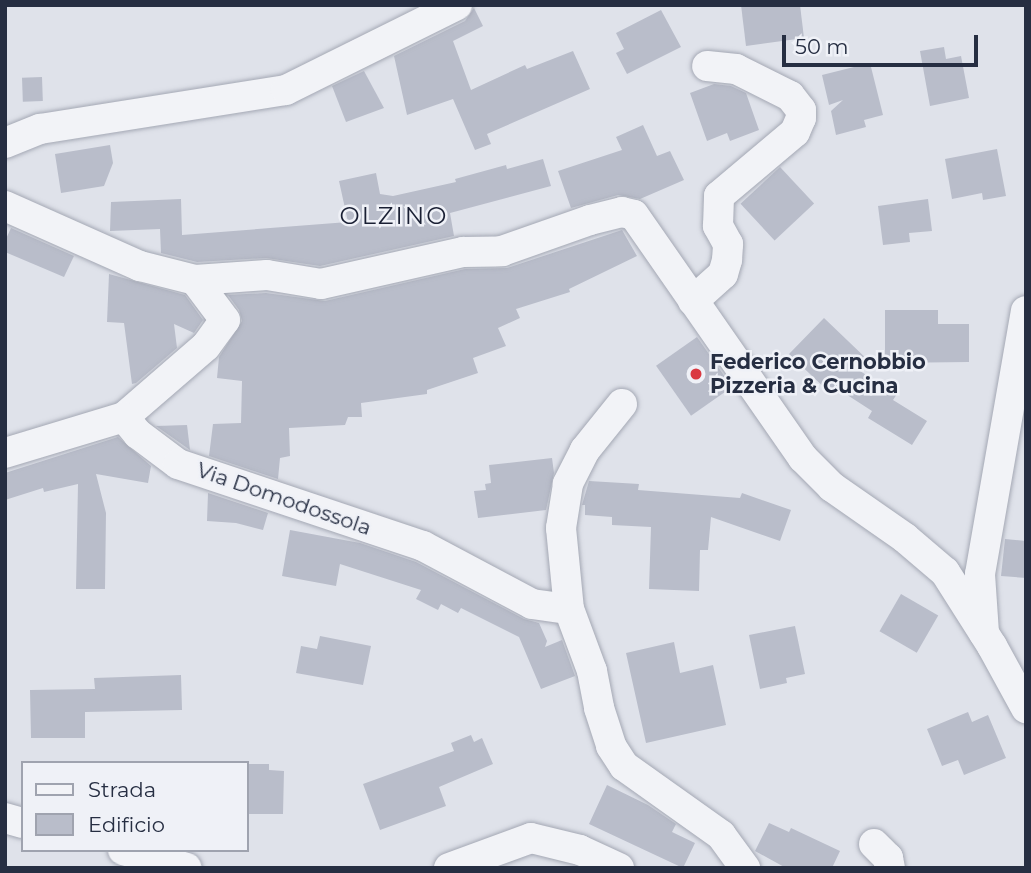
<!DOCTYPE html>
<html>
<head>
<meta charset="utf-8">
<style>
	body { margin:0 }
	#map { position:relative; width:1031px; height:873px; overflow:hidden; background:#dfe2ea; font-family:Montserrat,sans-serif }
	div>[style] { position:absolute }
	.building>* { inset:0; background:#b9bdca; transform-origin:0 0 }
	.roads { filter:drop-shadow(0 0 2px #a4a8b4) drop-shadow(0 0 2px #a4a8b4) }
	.minor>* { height:30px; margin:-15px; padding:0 15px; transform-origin:15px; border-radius:15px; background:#f2f3f7 }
	.dots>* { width:19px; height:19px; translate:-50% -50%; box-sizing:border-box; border:4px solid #eff1f7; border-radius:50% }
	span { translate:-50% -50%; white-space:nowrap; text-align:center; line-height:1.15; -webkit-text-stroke:5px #eff1f7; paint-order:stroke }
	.poi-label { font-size:21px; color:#262e42; font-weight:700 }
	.left { translate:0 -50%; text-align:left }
	.street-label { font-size:21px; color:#262e42 }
	.quarter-label { font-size:24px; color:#191f33; letter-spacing:2px }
	.frame { position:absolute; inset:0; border:7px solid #262e42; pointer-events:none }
	.legend { position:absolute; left:21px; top:761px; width:228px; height:91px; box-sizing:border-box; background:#eff1f7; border:2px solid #9fa3af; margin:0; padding:9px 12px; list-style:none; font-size:21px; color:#262e42 }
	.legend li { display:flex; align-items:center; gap:14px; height:35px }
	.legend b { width:35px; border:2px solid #9fa3af }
	.scale { position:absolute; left:782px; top:35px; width:196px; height:32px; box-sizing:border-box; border:4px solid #262e42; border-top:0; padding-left:9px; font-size:21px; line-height:24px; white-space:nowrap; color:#262e42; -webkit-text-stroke:5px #eff1f7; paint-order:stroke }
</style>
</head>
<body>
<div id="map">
	<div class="building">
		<div style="clip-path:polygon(741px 5px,800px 5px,804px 38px,746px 46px)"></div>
		<div style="clip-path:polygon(474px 8px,483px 26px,453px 41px,471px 90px,525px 65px,527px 69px,573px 51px,590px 89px,487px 134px,491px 144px,475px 150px,453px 99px,407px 115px,394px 56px,465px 21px)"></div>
		<div style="clip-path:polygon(661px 10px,681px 47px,627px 74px,616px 53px,624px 49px,616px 33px)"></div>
		<div style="clip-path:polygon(944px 47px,946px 59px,961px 56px,969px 98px,930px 106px,920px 51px)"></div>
		<div style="clip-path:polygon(870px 63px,883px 115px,864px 120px,866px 127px,836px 135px,831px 111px,843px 100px,829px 105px,822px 75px)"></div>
		<div style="clip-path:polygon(364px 71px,384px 108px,346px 122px,332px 86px)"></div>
		<div style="left:42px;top:77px;width:24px;height:20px;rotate:88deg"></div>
		<div style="clip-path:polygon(714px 84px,731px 86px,746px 93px,759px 130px,730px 141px,727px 133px,707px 141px,690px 93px)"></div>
		<div style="clip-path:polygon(643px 125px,657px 156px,670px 151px,684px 180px,640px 199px,618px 195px,571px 208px,558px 171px,622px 150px,616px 137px)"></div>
		<div style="clip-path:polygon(110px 145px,113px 163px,104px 186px,61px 193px,55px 154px)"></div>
		<div style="clip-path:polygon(997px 149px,1006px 196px,983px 200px,982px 193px,952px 199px,945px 159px)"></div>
		<div style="clip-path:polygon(543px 159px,551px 186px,450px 213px,454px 236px,320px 266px,266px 258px,197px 262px,161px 253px,160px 229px,110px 231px,111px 202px,181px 199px,182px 235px,348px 222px,339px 181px,376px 173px,380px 194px,393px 196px,456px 182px,455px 179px,506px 165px,507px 169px)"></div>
		<div style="left:780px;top:167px;width:50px;height:54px;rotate:47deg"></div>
		<div style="clip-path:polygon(928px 199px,932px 231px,909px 233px,910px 242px,883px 245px,878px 206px)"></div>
		<div style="clip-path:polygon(11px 228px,74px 256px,64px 277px,5px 252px,5px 241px)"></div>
		<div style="clip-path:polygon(622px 230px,637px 256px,569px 289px,570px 292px,516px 309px,520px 318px,498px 328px,506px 346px,473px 358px,478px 373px,427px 390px,427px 394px,361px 403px,362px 417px,348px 417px,345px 425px,289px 428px,290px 456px,280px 458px,278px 479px,209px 456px,213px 424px,241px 423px,242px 381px,217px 378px,219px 357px,242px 321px,239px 310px,228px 295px,266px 293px,325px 301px,465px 269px,507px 268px)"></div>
		<div style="clip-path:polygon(109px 274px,185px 295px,203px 320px,194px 333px,174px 324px,177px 348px,136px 383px,132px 384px,124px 323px,107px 322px)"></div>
		<div style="clip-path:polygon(885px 310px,938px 310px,938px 324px,969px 324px,969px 362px,885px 363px)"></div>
		<div style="clip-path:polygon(824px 318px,871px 363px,847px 363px,897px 394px,893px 400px,927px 421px,912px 445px,868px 418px,872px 411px,838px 389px,832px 395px,789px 354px)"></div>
		<div style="left:697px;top:337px;width:61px;height:50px;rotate:55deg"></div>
		<div style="clip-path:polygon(187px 425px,190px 450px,156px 426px)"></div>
		<div style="clip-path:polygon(118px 437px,151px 466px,148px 483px,96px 474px,106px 513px,105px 589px,76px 589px,78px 484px,44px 492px,43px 488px,5px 500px,5px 473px)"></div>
		<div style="clip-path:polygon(552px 458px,554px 473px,546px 510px,478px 518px,474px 491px,486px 490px,485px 484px,491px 483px,489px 465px)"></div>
		<div style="clip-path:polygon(589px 481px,639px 484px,638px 490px,740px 498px,742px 493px,791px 510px,780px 541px,711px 517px,708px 550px,700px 550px,699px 591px,649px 589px,651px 527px,612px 525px,612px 517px,585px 515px,585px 505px,582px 505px)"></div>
		<div style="clip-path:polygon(208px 493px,268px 513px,263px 530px,236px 523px,207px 521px)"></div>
		<div style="clip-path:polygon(290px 530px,360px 543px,416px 562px,524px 619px,539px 623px,547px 641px,545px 647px,562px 640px,575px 676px,541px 689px,519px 637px,461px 608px,458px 613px,441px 604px,438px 610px,416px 599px,421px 590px,340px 564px,336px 586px,282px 576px)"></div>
		<div style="clip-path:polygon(1005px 539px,1026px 541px,1026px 578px,1001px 576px)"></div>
		<div style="left:901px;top:594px;width:43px;height:43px;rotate:30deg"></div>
		<div style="clip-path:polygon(795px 626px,805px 674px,786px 678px,787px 683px,760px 689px,749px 635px)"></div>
		<div style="clip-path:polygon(320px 636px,371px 646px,363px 685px,296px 673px,301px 646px,317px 649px)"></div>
		<div style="clip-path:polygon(674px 642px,680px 673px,713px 665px,726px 725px,646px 743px,626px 653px)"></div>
		<div style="clip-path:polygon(181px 675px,182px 710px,85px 712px,85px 738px,31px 738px,30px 690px,95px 689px,94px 678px)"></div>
		<div style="clip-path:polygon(968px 712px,972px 722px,988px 715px,1006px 758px,964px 775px,958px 760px,942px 766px,927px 729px)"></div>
		<div style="clip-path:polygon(471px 735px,474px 742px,482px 738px,493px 764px,439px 787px,446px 806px,380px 830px,363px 784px,454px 751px,451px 743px)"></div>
		<div style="clip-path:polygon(247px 764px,269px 764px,269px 770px,284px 771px,283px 814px,247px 814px)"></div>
		<div style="clip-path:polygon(607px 785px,648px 805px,676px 824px,672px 832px,695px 843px,683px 868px,589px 824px)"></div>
		<div style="clip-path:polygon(769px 823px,789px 832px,791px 828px,840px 851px,832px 868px,786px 868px,755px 851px)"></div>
	</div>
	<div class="roads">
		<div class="minor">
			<div style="left:5px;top:143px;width:38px;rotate:-22deg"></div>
			<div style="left:40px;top:129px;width:249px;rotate:-9deg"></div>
			<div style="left:286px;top:90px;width:191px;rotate:-26.4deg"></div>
			<div style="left:5px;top:206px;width:148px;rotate:24deg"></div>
			<div style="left:140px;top:266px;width:57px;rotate:14.3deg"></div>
			<div style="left:195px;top:280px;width:72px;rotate:-4deg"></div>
			<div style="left:267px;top:275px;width:55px;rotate:9.5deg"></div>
			<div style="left:321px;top:284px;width:146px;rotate:-12.7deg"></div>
			<div style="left:463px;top:252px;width:39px;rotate:-1deg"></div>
			<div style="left:502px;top:251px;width:93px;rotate:-19.4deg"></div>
			<div style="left:590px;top:220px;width:33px;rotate:-14deg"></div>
			<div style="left:622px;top:212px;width:12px;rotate:14deg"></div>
			<div style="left:634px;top:215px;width:296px;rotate:55.2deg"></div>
			<div style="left:803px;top:458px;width:41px;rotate:45deg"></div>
			<div style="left:832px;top:487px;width:89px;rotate:34.9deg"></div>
			<div style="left:905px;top:538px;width:52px;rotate:40.4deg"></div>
			<div style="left:945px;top:572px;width:88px;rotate:57.6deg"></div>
			<div style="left:992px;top:646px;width:71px;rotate:61.3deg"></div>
			<div style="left:693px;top:301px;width:40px;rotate:-42deg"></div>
			<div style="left:723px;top:274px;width:15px;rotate:-74deg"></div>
			<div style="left:727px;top:260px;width:16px;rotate:-86deg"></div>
			<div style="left:728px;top:244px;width:21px;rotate:-119deg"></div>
			<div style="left:718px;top:226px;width:30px;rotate:-88deg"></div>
			<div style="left:719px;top:196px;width:99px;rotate:-40.1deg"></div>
			<div style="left:795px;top:132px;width:15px;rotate:-67deg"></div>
			<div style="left:801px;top:118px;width:8px;rotate:-90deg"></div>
			<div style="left:801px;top:110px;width:18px;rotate:-128deg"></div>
			<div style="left:790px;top:96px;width:60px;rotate:-153.4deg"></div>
			<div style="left:736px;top:69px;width:29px;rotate:-174deg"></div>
			<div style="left:622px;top:404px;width:59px;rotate:128.8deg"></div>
			<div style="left:585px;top:450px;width:38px;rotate:117deg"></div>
			<div style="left:568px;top:484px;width:45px;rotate:99deg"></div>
			<div style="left:561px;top:528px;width:81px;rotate:84.4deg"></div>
			<div style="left:569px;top:609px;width:66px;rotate:69.6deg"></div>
			<div style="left:592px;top:671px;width:38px;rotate:79deg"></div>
			<div style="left:599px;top:708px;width:40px;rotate:72deg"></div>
			<div style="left:611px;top:746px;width:24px;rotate:57deg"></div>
			<div style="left:624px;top:766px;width:119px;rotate:35.4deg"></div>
			<div style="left:721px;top:835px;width:41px;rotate:54deg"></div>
			<div style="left:124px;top:417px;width:108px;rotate:-40.9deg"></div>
			<div style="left:206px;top:346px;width:32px;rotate:-54deg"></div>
			<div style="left:225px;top:320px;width:50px;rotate:-126.9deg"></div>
			<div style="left:5px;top:453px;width:124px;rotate:-16.8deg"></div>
			<div style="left:124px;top:417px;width:22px;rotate:51deg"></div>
			<div style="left:138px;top:434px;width:50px;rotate:36.9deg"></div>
			<div style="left:178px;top:464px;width:258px;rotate:18.5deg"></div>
			<div style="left:423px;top:546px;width:123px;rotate:28deg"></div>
			<div style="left:532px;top:604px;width:37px;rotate:8deg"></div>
			<div style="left:984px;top:633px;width:59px;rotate:-93.9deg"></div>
			<div style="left:980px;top:574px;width:267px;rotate:-80.1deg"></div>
			<div style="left:5px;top:818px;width:19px;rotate:16deg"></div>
			<div style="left:874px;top:844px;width:20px;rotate:45deg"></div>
			<div style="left:888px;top:858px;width:10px;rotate:79deg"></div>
			<div style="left:123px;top:850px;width:66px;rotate:15.7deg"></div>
			<div style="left:449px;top:868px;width:87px;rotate:-20.1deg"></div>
			<div style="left:531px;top:838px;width:50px;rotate:13.8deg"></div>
			<div style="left:580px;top:850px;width:43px;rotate:24.8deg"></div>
		</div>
	</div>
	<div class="dots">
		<div style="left:696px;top:374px;background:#da3841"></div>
	</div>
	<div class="poi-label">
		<span class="left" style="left:710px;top:374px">Federico Cernobbio<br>Pizzeria &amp; Cucina</span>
	</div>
	<div class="street-label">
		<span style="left:284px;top:499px;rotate:19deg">Via Domodossola</span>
	</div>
	<div class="quarter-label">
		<span style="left:394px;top:216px">OLZINO</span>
	</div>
	<div class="frame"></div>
	<ul class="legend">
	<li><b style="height:9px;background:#f2f3f7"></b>Strada</li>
	<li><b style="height:19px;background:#b9bdca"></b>Edificio</li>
	</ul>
	<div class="scale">50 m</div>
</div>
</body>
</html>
